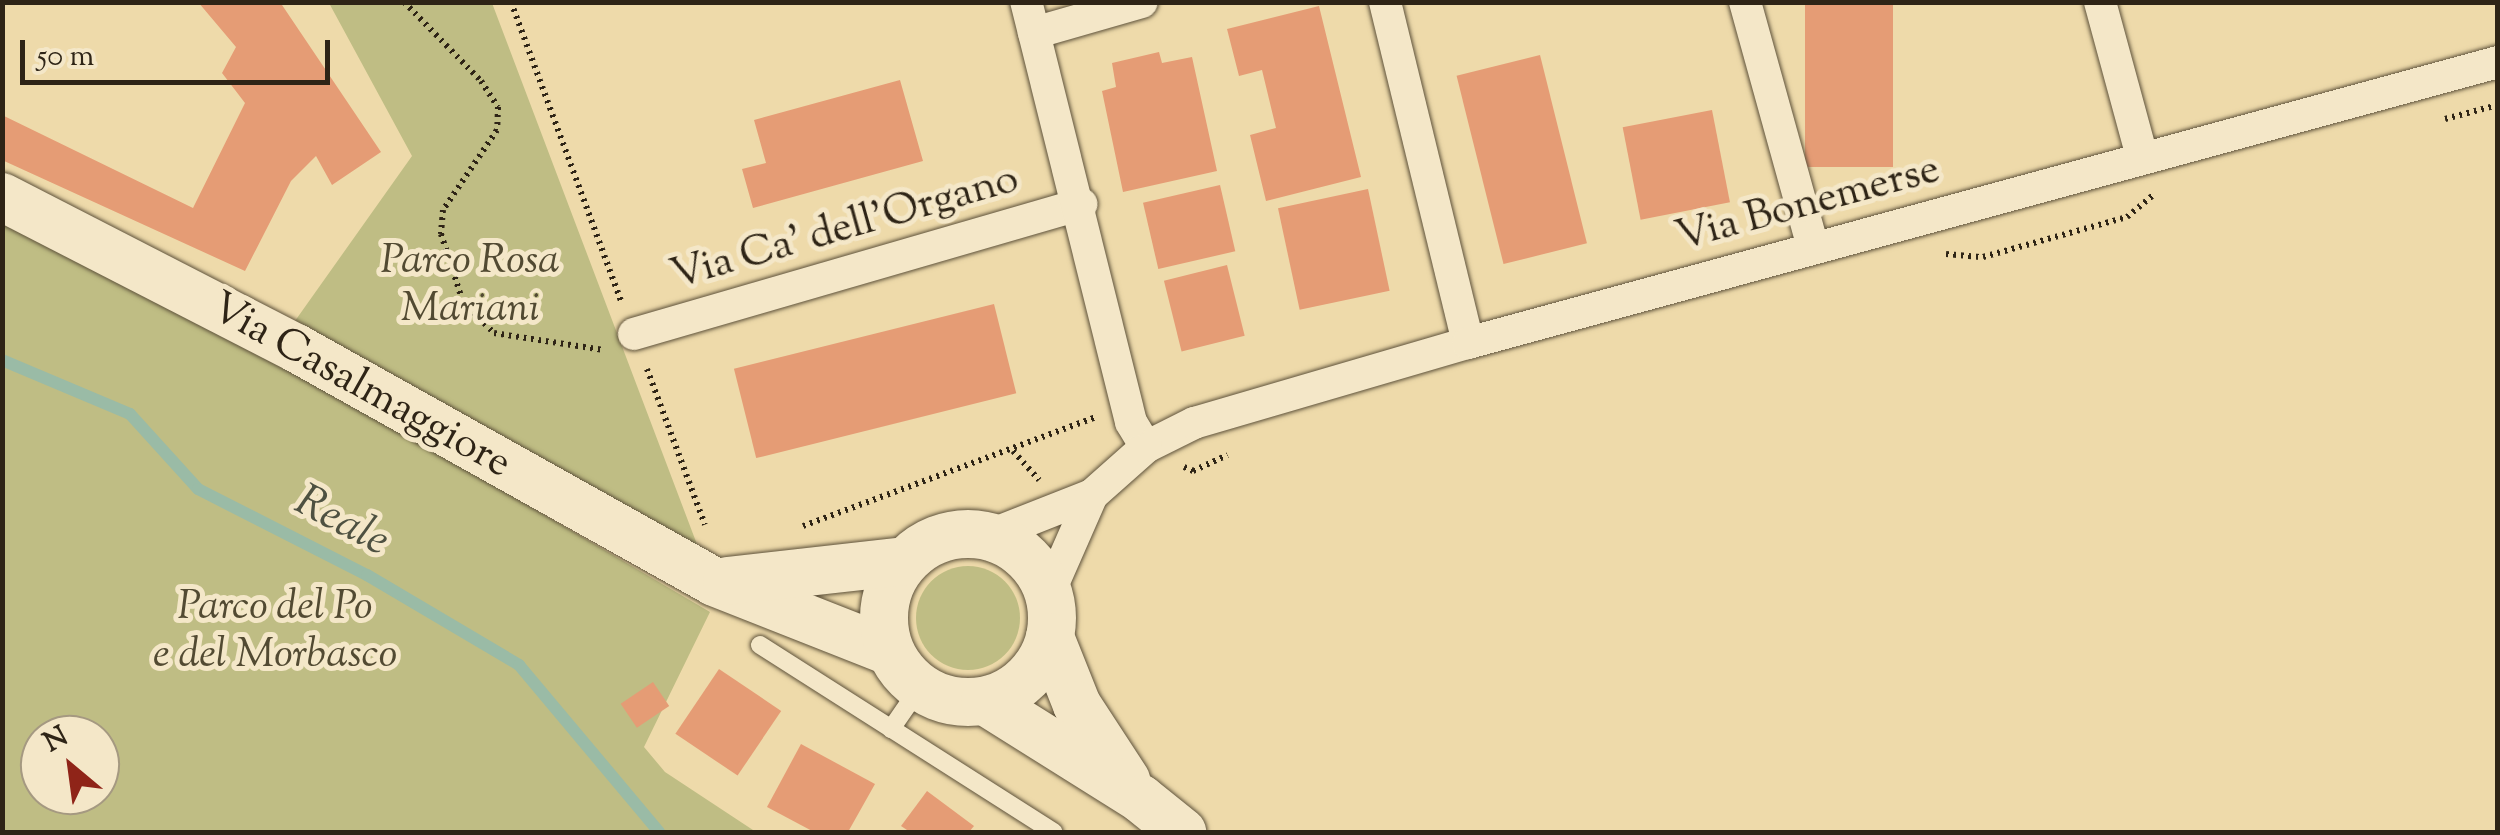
<!DOCTYPE html>
<html>
<head>
<meta charset="utf-8">
<style>
	body { margin:0 }
	#map { position:relative; width:2500px; height:835px; overflow:hidden; background:#eedaaa; font-family:"Sorts Mill Goudy",serif }
	div>[style] { position:absolute }
	.green>* { inset:0; background:#bfbd84 }
	.round { border-radius:50% }
	.stream>* { height:12px; margin:-6px; padding:0 6px; transform-origin:6px; border-radius:6px; background:#9abba6 }
	.building>* { inset:0; background:#e59c75; transform-origin:0 0 }
	.path>* { height:6px; margin-top:-3px; transform-origin:0; background:repeating-linear-gradient(90deg,#2e2416 0 2.5px,transparent 0 7.5px) }
	.roads { filter:drop-shadow(0 0 2px #5e523b) drop-shadow(0 0 2px #5e523b) }
	.lane>* { height:18px; margin:-9px; padding:0 9px; transform-origin:9px; border-radius:9px; background:#f4e7c8 }
	.street>* { height:32px; margin:-16px; padding:0 16px; transform-origin:16px; border-radius:16px; background:#f4e7c8 }
	.secondary>* { height:48px; margin:-24px; padding:0 24px; transform-origin:24px; border-radius:24px; background:#f4e7c8 }
	.secondary>.ring { margin:-24px; padding:0; box-sizing:content-box; background:none; border:48px solid #f4e7c8; border-radius:50% }
	span { translate:-50% -50%; white-space:nowrap; text-align:center; line-height:1.15; -webkit-text-stroke:10px #f4e7c8; paint-order:stroke }
	.street-label { font-size:42px; color:#2e2416 }
	.park-label { font-size:42px; color:#524a32; font-style:italic }
	.water-label { font-size:45px; color:#4e5141; font-style:italic }
	.frame { position:absolute; inset:0; border:5px solid #2e2416; pointer-events:none }
	.north { position:absolute; left:20px; top:715px; width:100px; height:100px; box-sizing:border-box; background:#f4e7c8; border:2px solid #a59981; border-radius:50%; rotate:331deg; font-size:28px; font-weight:700; line-height:40px; text-align:center; color:#2e2416 }
	.north::after { content:''; display:block; margin:auto; width:35px; height:45px; background:#8f2418; clip-path:polygon(50% 0,100% 100%,50% 72%,0 100%) }
	.scale { position:absolute; left:20px; top:40px; width:310px; height:45px; box-sizing:border-box; border:5px solid #2e2416; border-top:0; padding-left:12px; font-size:30px; line-height:35px; white-space:nowrap; color:#2e2416; -webkit-text-stroke:8px #f4e7c8; paint-order:stroke }
</style>
</head>
<body>
<div id="map">
	<div class="green">
		<div style="clip-path:polygon(329px 3px,492px 3px,698px 547px,290px 328px,412px 156px)"></div>
		<div style="clip-path:polygon(evenodd,3px 218px,287px 364px,710px 612px,644px 747px,665px 772px,756px 832px,3px 832px,3px 218px,40px 735px,100px 735px,100px 795px,40px 795px,40px 735px)"></div>
		<div class="round" style="left:916px;top:566px;width:104px;height:104px"></div>
	</div>
	<div class="stream">
		<div style="left:2px;top:360px;width:139px;rotate:22.9deg"></div>
		<div style="left:130px;top:414px;width:101px;rotate:47.8deg"></div>
		<div style="left:198px;top:489px;width:190px;rotate:27deg"></div>
		<div style="left:367px;top:575px;width:177px;rotate:30.6deg"></div>
		<div style="left:519px;top:665px;width:218px;rotate:50deg"></div>
	</div>
	<div class="building">
		<div style="clip-path:polygon(198px 2px,280px 2px,381px 152px,332px 185px,316px 156px,291px 181px,245px 271px,2px 160px,2px 115px,193px 208px,245px 103px,222px 73px,236px 47px)"></div>
		<div style="left:1805px;top:2px;width:88px;height:165px"></div>
		<div style="clip-path:polygon(1319px 6px,1361px 177px,1266px 201px,1250px 135px,1276px 128px,1262px 70px,1239px 76px,1227px 29px)"></div>
		<div style="clip-path:polygon(1159px 52px,1162px 63px,1192px 57px,1217px 171px,1123px 192px,1102px 91px,1116px 87px,1112px 63px)"></div>
		<div style="left:1540px;top:55px;width:194px;height:86px;rotate:76deg"></div>
		<div style="clip-path:polygon(900px 80px,923px 161px,753px 208px,742px 169px,766px 163px,754px 120px)"></div>
		<div style="left:1712px;top:110px;width:94px;height:91px;rotate:79deg"></div>
		<div style="left:1220px;top:185px;width:68px;height:79px;rotate:77deg"></div>
		<div style="left:1368px;top:189px;width:104px;height:92px;rotate:78deg"></div>
		<div style="left:1227px;top:265px;width:73px;height:65px;rotate:76deg"></div>
		<div style="left:994px;top:304px;width:92px;height:268px;rotate:76deg"></div>
		<div style="left:719px;top:669px;width:75px;height:78px;rotate:34deg"></div>
		<div style="left:653px;top:682px;width:29px;height:39px;rotate:56deg"></div>
		<div style="clip-path:polygon(801px 744px,875px 784px,848px 832px,814px 832px,767px 807px)"></div>
		<div style="clip-path:polygon(927px 791px,974px 826px,969px 832px,910px 832px,901px 826px)"></div>
	</div>
	<div class="path">
		<div style="left:404px;top:2px;width:110px;rotate:45.7deg"></div>
		<div style="left:481px;top:81px;width:31px;rotate:57deg"></div>
		<div style="left:498px;top:107px;width:23px;rotate:92deg"></div>
		<div style="left:497px;top:130px;width:97px;rotate:124deg"></div>
		<div style="left:443px;top:210px;width:24px;rotate:95deg"></div>
		<div style="left:441px;top:234px;width:71px;rotate:72.1deg"></div>
		<div style="left:463px;top:302px;width:44px;rotate:45deg"></div>
		<div style="left:494px;top:333px;width:111px;rotate:8.8deg"></div>
		<div style="left:511px;top:2px;width:319px;rotate:69.8deg"></div>
		<div style="left:2445px;top:119px;width:55px;rotate:-14.8deg"></div>
		<div style="left:1946px;top:254px;width:37px;rotate:5deg"></div>
		<div style="left:1983px;top:257px;width:149px;rotate:-15.5deg"></div>
		<div style="left:2127px;top:217px;width:34px;rotate:-40deg"></div>
		<div style="left:647px;top:369px;width:166px;rotate:69.6deg"></div>
		<div style="left:1013px;top:451px;width:39px;rotate:48deg"></div>
		<div style="left:1184px;top:467px;width:10px;rotate:24deg"></div>
		<div style="left:1193px;top:471px;width:38px;rotate:-25deg"></div>
		<div style="left:803px;top:526px;width:313px;rotate:-20.4deg"></div>
	</div>
	<div class="roads">
		<div class="lane">
			<div style="left:760px;top:645px;width:348px;rotate:32.5deg"></div>
			<div style="left:891px;top:729px;width:51px;rotate:-55.4deg"></div>
		</div>
		<div class="street">
			<div style="left:1385px;top:2px;width:351px;rotate:76.3deg"></div>
			<div style="left:1745px;top:2px;width:255px;rotate:74.5deg"></div>
			<div style="left:2100px;top:2px;width:161px;rotate:74.8deg"></div>
			<div style="left:1034px;top:33px;width:112px;rotate:-16deg"></div>
			<div style="left:634px;top:334px;width:466px;rotate:-16.2deg"></div>
			<div style="left:1146px;top:447px;width:54px;rotate:-26.6deg"></div>
			<div style="left:1194px;top:423px;width:285px;rotate:-16.3deg"></div>
			<div style="left:1468px;top:343px;width:1068px;rotate:-15.26deg"></div>
			<div style="left:988px;top:536px;width:112px;rotate:-21.5deg"></div>
			<div style="left:1092px;top:495px;width:72px;rotate:-41.6deg"></div>
			<div style="left:1146px;top:447px;width:29px;rotate:-121deg"></div>
			<div style="left:1131px;top:422px;width:433px;rotate:-104deg"></div>
			<div style="left:1049px;top:593px;width:107px;rotate:-66.3deg"></div>
		</div>
		<div class="secondary">
			<div style="left:2px;top:197px;width:331px;rotate:27.2deg"></div>
			<div style="left:296px;top:348px;width:479px;rotate:29.2deg"></div>
			<div style="left:714px;top:582px;width:188px;rotate:21.5deg"></div>
			<div class="ring" style="left:884px;top:534px;width:120px;height:120px"></div>
			<div style="left:727px;top:581px;width:179px;rotate:-6.4deg"></div>
			<div style="left:1050px;top:637px;width:73px;rotate:68.3deg"></div>
			<div style="left:1077px;top:705px;width:90px;rotate:56.8deg"></div>
			<div style="left:985px;top:701px;width:184px;rotate:32.1deg"></div>
			<div style="left:1141px;top:799px;width:53px;rotate:38.8deg"></div>
		</div>
	</div>
	<div class="street-label">
		<span style="left:1808px;top:205px;rotate:-15deg">Via Bonemerse</span>
		<span style="left:845px;top:229px;rotate:-16deg">Via Ca' dell'Organo</span>
		<span style="left:360px;top:387px;rotate:29deg">Via Casalmaggiore</span>
	</div>
	<div class="park-label">
		<span style="left:470px;top:286px">Parco Rosa<br>Mariani</span>
		<span style="left:275px;top:632px">Parco del Po<br>e del Morbasco</span>
	</div>
	<div class="water-label">
		<span style="left:341px;top:523px;rotate:28deg">Reale</span>
	</div>
	<div class="frame"></div>
	<div class="north">N</div>
	<div class="scale">50 m</div>
</div>
</body>
</html>
